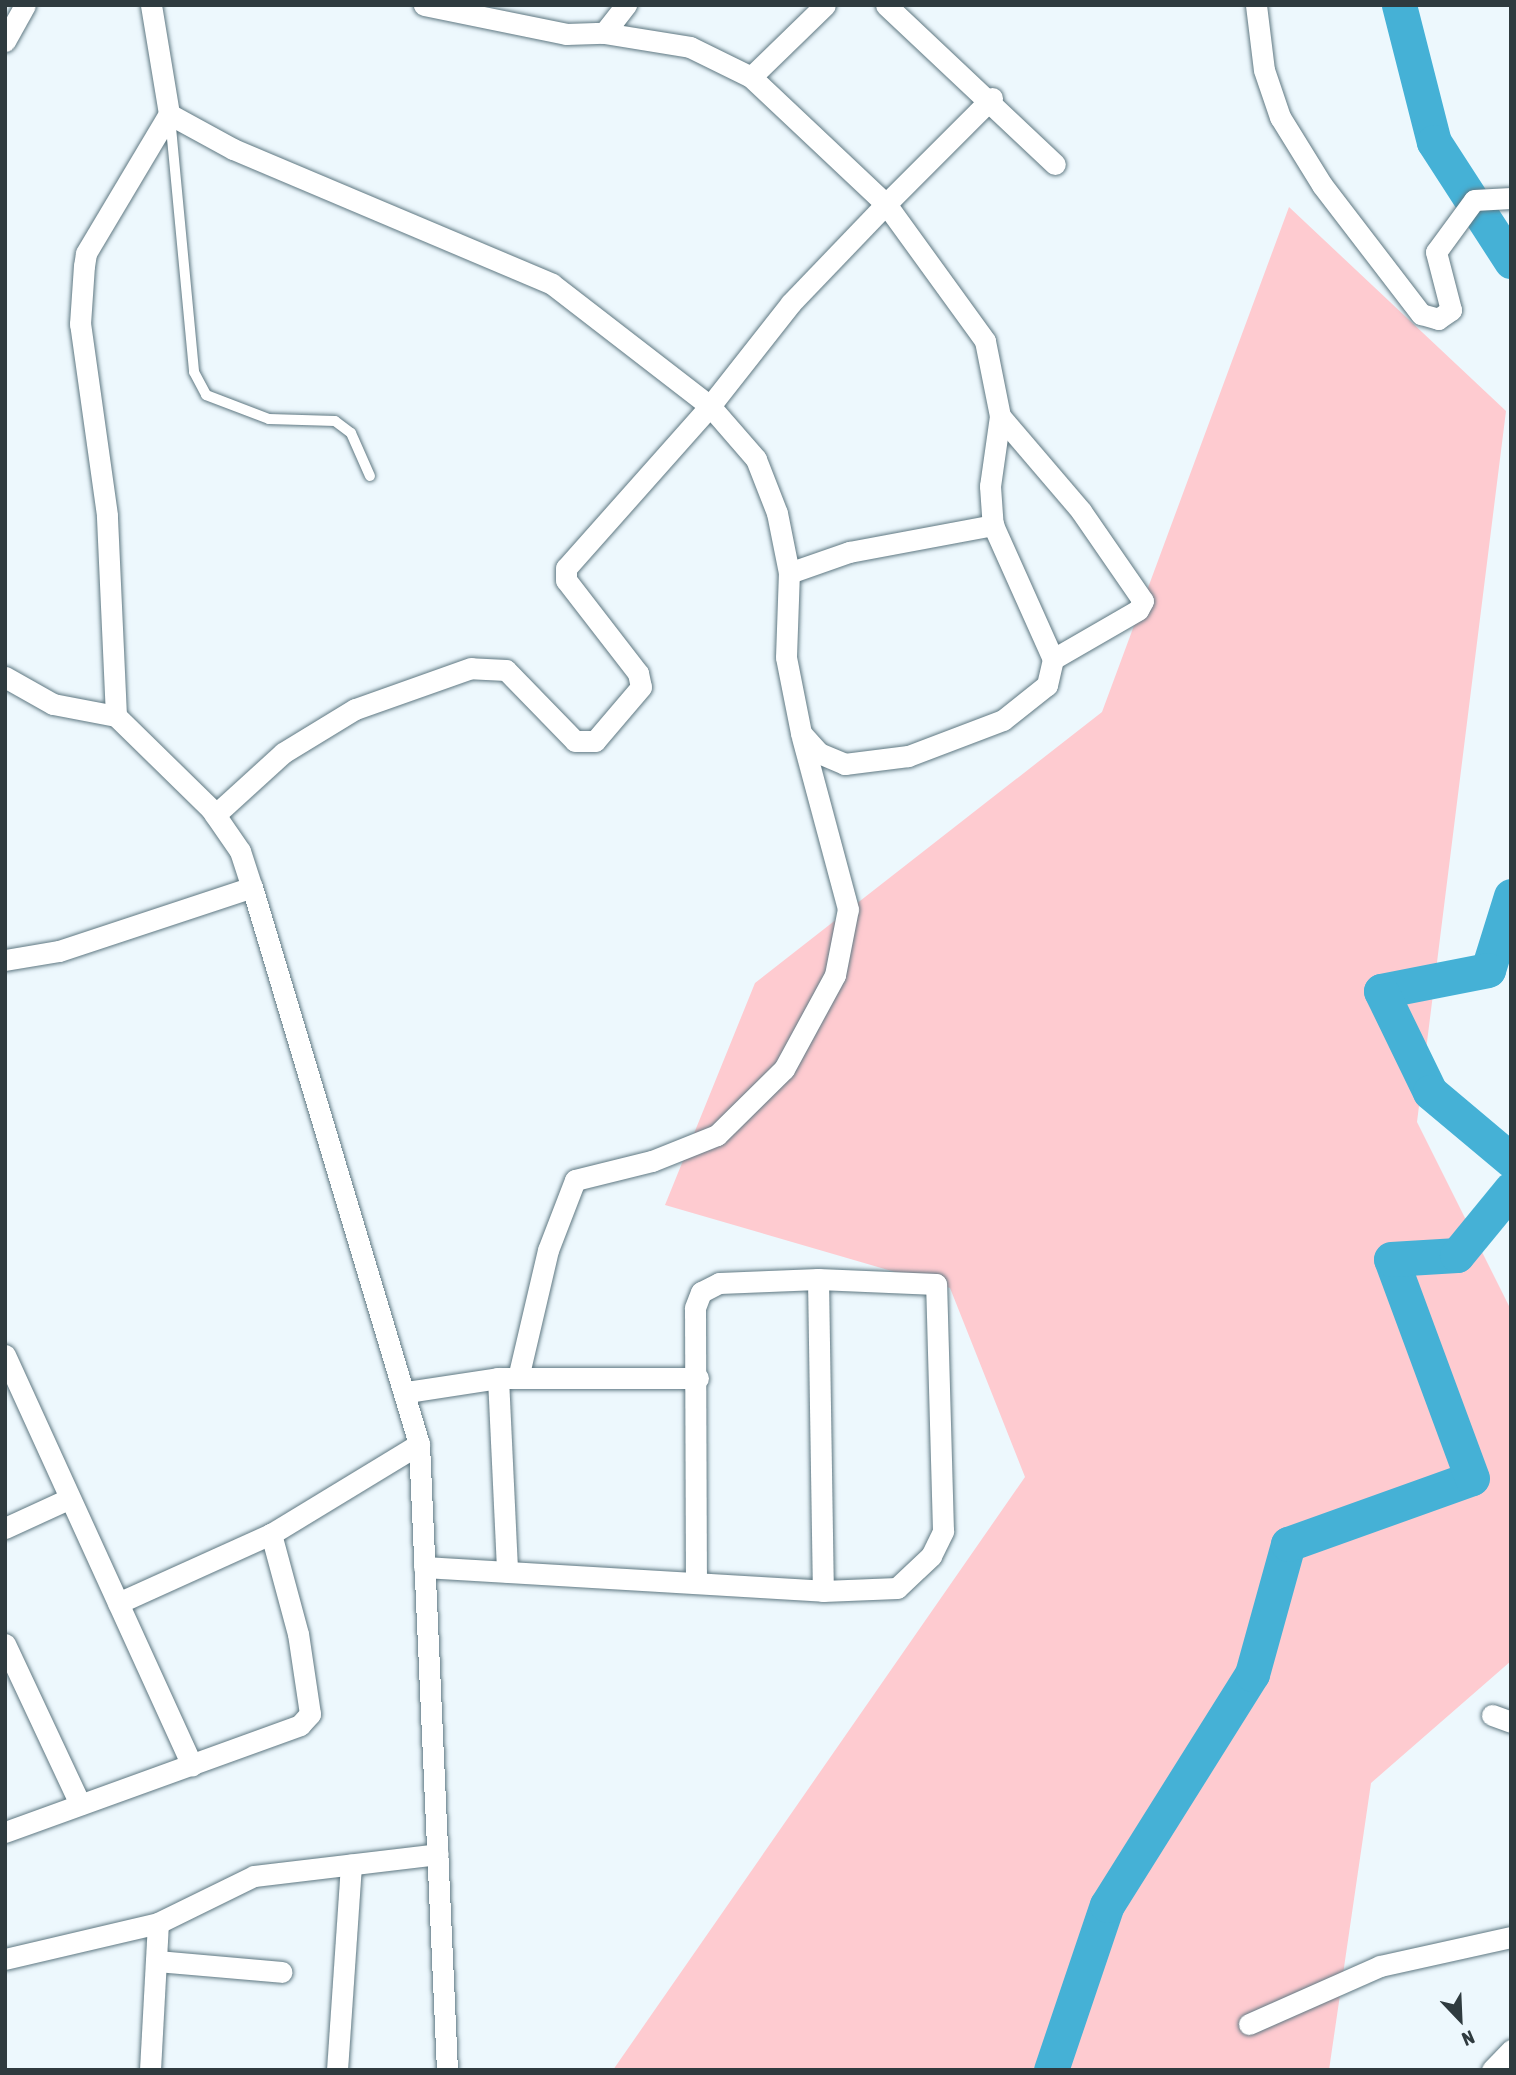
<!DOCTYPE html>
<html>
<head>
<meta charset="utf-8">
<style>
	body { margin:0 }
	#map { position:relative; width:1516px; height:2075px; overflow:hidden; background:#edf8fd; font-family:"Asap Condensed",sans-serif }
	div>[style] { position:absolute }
	.green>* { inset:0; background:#fecbd0 }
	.river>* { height:35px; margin:-17.5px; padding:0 17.5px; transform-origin:17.5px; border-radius:17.5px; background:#45b1d6 }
	.roads { filter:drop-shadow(0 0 2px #5f7882) drop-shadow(0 0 2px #5f7882) }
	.lane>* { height:10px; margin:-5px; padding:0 5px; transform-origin:5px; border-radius:5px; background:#fff }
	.street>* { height:21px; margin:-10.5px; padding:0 10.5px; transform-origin:10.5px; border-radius:10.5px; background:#fff }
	span { translate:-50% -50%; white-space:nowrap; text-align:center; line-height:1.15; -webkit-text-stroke:5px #edf8fd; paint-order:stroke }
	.frame { position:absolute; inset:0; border:7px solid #2f3b3f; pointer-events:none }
	.north { position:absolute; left:1425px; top:1984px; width:70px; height:70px; -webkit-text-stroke:5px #edf8fd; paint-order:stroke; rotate:157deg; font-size:19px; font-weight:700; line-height:28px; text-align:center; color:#2f3b3f }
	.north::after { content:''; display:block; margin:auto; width:24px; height:32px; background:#2f3b3f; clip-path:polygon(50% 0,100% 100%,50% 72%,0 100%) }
</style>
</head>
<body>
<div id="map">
	<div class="green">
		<div style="clip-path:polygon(1289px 207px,1506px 411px,1417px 1122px,1511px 1310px,1511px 1661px,1371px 1783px,1329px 2070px,613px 2070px,1025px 1477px,950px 1288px,665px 1205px,755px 983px,1102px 712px)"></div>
	</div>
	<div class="river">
		<div style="left:1399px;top:5px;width:141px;rotate:75.7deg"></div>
		<div style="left:1434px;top:142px;width:142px;rotate:57.1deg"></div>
		<div style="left:1511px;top:896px;width:77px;rotate:107.3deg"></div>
		<div style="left:1488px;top:970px;width:109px;rotate:168.9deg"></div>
		<div style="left:1381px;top:991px;width:112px;rotate:64.1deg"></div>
		<div style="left:1430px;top:1092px;width:106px;rotate:40deg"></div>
		<div style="left:1051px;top:2070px;width:174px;rotate:-71.3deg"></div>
		<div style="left:1107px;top:1905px;width:273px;rotate:-57.9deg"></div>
		<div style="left:1252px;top:1674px;width:135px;rotate:-74.5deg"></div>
		<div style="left:1288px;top:1544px;width:195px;rotate:-19.7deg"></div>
		<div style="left:1472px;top:1478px;width:233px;rotate:-110.3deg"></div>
		<div style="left:1391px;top:1259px;width:66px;rotate:-3.5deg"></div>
		<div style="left:1457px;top:1255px;width:85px;rotate:-50.7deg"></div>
	</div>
	<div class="roads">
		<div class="lane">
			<div style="left:170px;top:117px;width:256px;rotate:84.6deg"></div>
			<div style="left:194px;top:372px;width:26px;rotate:62deg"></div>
			<div style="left:206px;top:395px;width:67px;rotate:20.9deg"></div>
			<div style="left:269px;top:419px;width:66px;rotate:1.7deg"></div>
			<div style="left:335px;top:421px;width:20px;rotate:37deg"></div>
			<div style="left:351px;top:433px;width:47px;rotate:66.2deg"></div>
		</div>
		<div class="street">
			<div style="left:151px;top:5px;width:110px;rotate:80.6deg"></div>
			<div style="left:169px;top:114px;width:73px;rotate:28.7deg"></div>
			<div style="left:233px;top:149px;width:346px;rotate:22.9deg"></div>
			<div style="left:552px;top:284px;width:200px;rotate:37.7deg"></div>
			<div style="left:710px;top:406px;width:217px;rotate:131.6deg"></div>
			<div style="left:566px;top:568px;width:12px;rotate:90deg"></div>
			<div style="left:566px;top:580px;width:118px;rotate:52.3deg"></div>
			<div style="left:638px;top:673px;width:14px;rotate:78deg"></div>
			<div style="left:641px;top:687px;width:71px;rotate:130.4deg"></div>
			<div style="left:595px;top:741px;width:20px;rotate:180deg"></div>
			<div style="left:575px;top:741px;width:99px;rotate:-134.2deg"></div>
			<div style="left:506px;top:670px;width:35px;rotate:-177deg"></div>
			<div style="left:471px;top:668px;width:123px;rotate:160.5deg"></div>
			<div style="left:355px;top:709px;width:84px;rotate:148.6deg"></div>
			<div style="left:283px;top:753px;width:92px;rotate:137.6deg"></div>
			<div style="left:424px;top:5px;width:145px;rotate:11.5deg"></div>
			<div style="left:566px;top:34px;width:38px;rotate:-2deg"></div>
			<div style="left:604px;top:33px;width:87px;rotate:9.2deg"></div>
			<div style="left:690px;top:47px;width:68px;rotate:26.2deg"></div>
			<div style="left:751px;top:77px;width:185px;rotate:43.3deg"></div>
			<div style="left:886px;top:204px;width:169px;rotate:54.1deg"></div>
			<div style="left:985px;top:341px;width:76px;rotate:78.7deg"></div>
			<div style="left:1000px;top:416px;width:71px;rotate:98.1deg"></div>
			<div style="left:990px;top:486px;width:39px;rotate:86deg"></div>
			<div style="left:993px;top:525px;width:147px;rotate:65.9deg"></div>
			<div style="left:1053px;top:659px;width:27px;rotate:103deg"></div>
			<div style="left:1047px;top:685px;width:56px;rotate:141.5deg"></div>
			<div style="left:1003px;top:720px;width:102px;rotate:159.2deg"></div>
			<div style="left:908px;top:756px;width:64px;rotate:172.8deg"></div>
			<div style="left:845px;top:764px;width:28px;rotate:-157deg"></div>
			<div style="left:819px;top:753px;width:27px;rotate:-132deg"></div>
			<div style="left:801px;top:733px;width:77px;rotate:-101.2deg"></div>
			<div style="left:786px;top:657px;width:84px;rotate:-88deg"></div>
			<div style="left:789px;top:573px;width:61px;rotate:-101.3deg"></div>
			<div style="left:777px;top:513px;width:58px;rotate:-111.3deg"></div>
			<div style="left:756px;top:459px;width:70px;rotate:-131deg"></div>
			<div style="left:710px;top:406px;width:131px;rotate:-51.8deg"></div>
			<div style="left:791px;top:303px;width:137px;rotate:-46.2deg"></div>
			<div style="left:886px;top:204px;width:150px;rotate:-45deg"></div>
			<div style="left:886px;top:5px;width:232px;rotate:43.3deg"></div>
			<div style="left:1256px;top:5px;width:65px;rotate:83deg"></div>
			<div style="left:1264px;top:70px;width:50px;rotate:71.2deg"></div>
			<div style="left:1280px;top:117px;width:80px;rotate:58.3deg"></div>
			<div style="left:1322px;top:185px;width:163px;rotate:52.5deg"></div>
			<div style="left:1421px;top:314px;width:18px;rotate:16deg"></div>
			<div style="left:1438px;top:319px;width:16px;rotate:-35deg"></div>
			<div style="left:1451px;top:310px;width:60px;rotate:-104.5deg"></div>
			<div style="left:1436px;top:252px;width:64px;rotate:-53.8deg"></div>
			<div style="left:1474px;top:200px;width:37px;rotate:-3deg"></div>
			<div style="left:604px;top:33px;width:36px;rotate:-52deg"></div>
			<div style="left:5px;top:41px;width:41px;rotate:-60.9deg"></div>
			<div style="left:751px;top:77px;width:103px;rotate:-44.2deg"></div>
			<div style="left:1000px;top:416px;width:125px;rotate:49.5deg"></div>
			<div style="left:1081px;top:511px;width:109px;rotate:55.4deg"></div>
			<div style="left:1143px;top:601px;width:10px;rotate:119deg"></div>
			<div style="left:1138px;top:610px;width:98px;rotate:150deg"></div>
			<div style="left:789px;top:573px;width:64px;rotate:-19.3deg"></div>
			<div style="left:849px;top:552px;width:147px;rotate:-10.6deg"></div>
			<div style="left:5px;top:677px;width:55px;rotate:29.4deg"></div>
			<div style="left:53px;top:704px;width:64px;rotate:10.8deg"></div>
			<div style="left:116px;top:716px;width:133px;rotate:44.4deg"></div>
			<div style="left:211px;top:809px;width:51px;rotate:55.4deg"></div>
			<div style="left:240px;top:851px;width:38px;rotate:72deg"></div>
			<div style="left:252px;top:887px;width:581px;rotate:73.31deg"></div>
			<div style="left:419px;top:1444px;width:627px;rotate:87.44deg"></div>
			<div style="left:116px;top:716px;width:201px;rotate:-92.6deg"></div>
			<div style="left:107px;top:515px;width:193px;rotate:-98deg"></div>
			<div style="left:80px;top:324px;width:58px;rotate:-86.1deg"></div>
			<div style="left:84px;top:266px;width:13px;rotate:-81deg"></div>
			<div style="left:86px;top:253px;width:162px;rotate:-59.2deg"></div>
			<div style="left:5px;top:960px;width:55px;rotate:-9.5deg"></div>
			<div style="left:59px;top:951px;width:203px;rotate:-18.3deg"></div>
			<div style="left:818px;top:1279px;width:312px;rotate:89.1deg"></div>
			<div style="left:5px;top:1355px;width:451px;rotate:65.5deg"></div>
			<div style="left:498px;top:1378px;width:194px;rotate:87.3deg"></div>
			<div style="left:518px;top:1378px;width:131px;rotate:-76.8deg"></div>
			<div style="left:548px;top:1250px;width:75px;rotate:-68.9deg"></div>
			<div style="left:575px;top:1180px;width:79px;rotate:-13.9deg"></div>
			<div style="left:652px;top:1161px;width:70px;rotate:-21.8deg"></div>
			<div style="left:717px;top:1135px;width:94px;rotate:-44.6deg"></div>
			<div style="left:784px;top:1069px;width:107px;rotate:-61.5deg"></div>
			<div style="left:835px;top:975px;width:67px;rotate:-78.9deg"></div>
			<div style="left:848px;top:909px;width:178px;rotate:-105deg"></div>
			<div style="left:407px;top:1392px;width:92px;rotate:-8.7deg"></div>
			<div style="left:498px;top:1378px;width:200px"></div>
			<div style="left:5px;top:1528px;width:69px;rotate:-24.7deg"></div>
			<div style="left:424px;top:1567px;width:400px;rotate:3.4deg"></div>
			<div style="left:823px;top:1591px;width:74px;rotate:-2.3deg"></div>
			<div style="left:897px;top:1588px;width:47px;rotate:-43.3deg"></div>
			<div style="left:931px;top:1556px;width:28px;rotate:-64deg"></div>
			<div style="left:943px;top:1531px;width:247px;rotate:-91.6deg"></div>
			<div style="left:936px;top:1284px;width:118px;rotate:-177.6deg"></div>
			<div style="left:818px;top:1279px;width:99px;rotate:177.7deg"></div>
			<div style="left:719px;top:1283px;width:20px;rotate:153deg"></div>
			<div style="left:701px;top:1292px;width:17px;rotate:111deg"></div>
			<div style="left:695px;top:1308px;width:275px;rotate:89.8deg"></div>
			<div style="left:118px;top:1603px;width:168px;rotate:-24.3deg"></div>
			<div style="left:271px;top:1534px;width:173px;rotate:-31.3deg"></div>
			<div style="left:5px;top:1644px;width:177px;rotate:64.9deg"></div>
			<div style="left:1492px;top:1715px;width:20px;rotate:20deg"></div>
			<div style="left:5px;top:1832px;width:314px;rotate:-19.9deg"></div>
			<div style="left:300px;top:1725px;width:15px;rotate:-48deg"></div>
			<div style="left:310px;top:1714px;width:81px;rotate:-98.5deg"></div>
			<div style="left:298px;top:1634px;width:104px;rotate:-105.1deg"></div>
			<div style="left:5px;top:1959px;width:157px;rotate:-13.2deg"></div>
			<div style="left:158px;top:1923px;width:107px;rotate:-26.1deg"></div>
			<div style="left:254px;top:1876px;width:185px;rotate:-6.8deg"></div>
			<div style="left:157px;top:1961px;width:125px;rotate:5deg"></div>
			<div style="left:1249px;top:2024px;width:143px;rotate:-23.9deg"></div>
			<div style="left:1380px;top:1966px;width:134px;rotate:-12.5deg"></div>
			<div style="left:150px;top:2070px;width:147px;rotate:-86.9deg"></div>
			<div style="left:337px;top:2070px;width:206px;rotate:-86.1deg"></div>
			<div style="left:1492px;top:2070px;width:28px;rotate:-46deg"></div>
		</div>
	</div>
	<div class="frame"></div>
	<div class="north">N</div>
</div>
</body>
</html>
